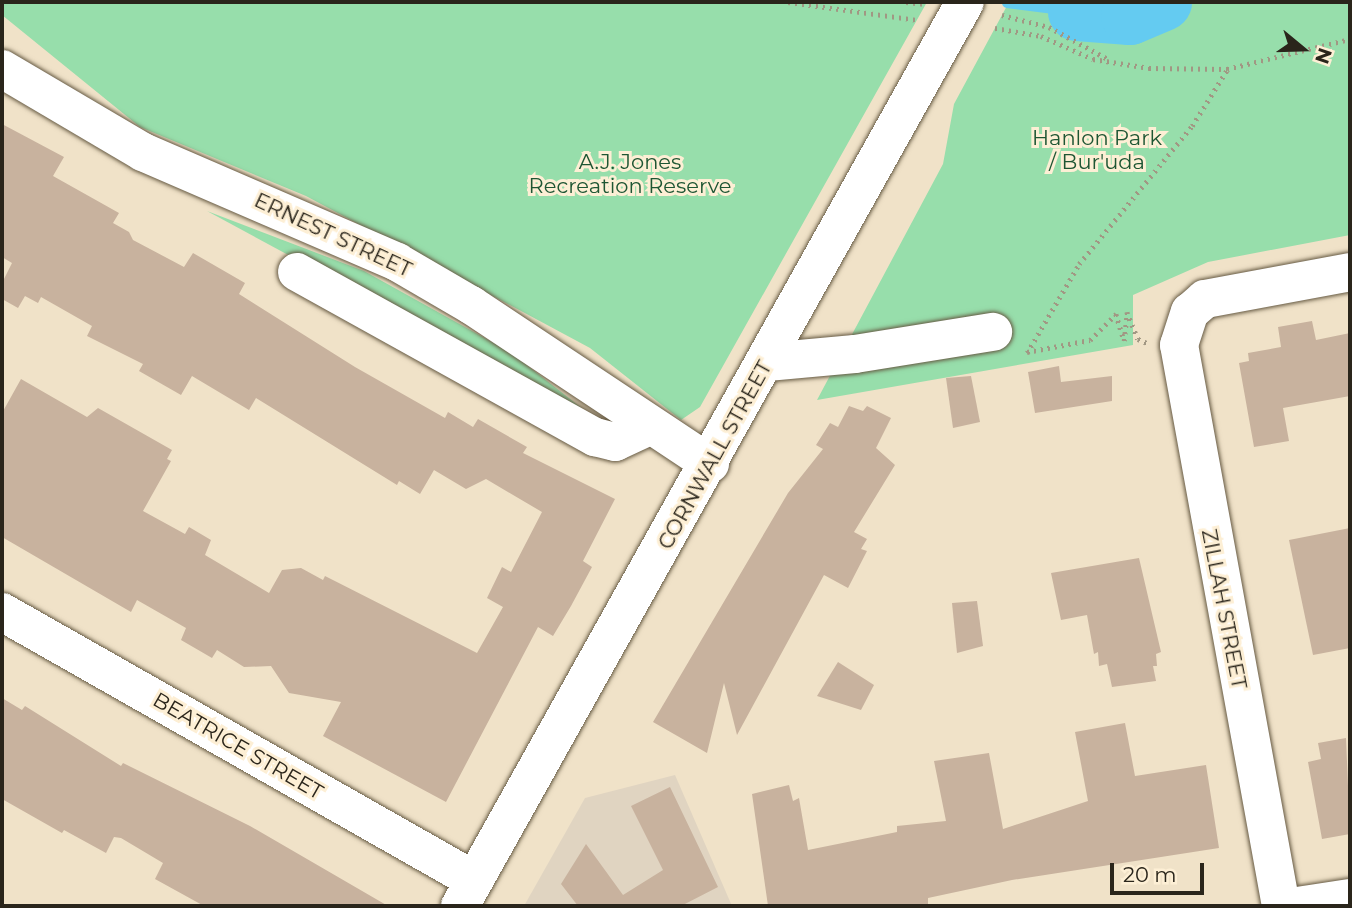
<!DOCTYPE html>
<html>
<head>
<meta charset="utf-8">
<style>
	body { margin:0 }
	#map { position:relative; width:1352px; height:908px; overflow:hidden; background:#f0e2c8; font-family:Montserrat,sans-serif }
	div>[style] { position:absolute }
	.commercial>* { inset:0; background:#e0d4c1 }
	.green>* { inset:0; background:#97deab }
	.stream>* { height:10px; margin:-5px; padding:0 5px; transform-origin:5px; border-radius:5px; background:#64cbf1 }
	.river>* { height:58px; margin:-29px; padding:0 29px; transform-origin:29px; border-radius:29px; background:#64cbf1 }
	.building>* { inset:0; background:#c8b29e }
	.path>* { height:4.5px; margin-top:-2.25px; transform-origin:0; background:repeating-linear-gradient(90deg,#a19783 0 2px,transparent 0 7px) }
	.roads { filter:drop-shadow(0 0 2px #665a43) drop-shadow(0 0 2px #665a43) }
	.minor>* { height:38px; margin:-19px; padding:0 19px; transform-origin:19px; border-radius:19px; background:#fff }
	.major>* { height:38px; margin:-19px; padding:0 19px; transform-origin:19px; border-radius:19px; background:#fff }
	span { translate:-50% -50%; white-space:nowrap; text-align:center; line-height:1.15; -webkit-text-stroke:6px #fdefd5; paint-order:stroke }
	.park-label { font-size:21px; color:#1e5633 }
	.street-label { font-size:21px; color:#2a251b }
	.frame { position:absolute; inset:0; border:4px solid #2a251b; pointer-events:none }
	.north { position:absolute; left:1268px; top:14px; width:70px; height:70px; -webkit-text-stroke:5px #fdefd5; paint-order:stroke; rotate:109deg; font-size:19px; font-weight:700; line-height:28px; text-align:center; color:#2a251b }
	.north::after { content:''; display:block; margin:auto; width:24px; height:32px; background:#2a251b; clip-path:polygon(50% 0,100% 100%,50% 72%,0 100%) }
	.scale { position:absolute; left:1110px; top:863px; width:94px; height:32px; box-sizing:border-box; border:4px solid #2a251b; border-top:0; padding-left:9px; font-size:21px; line-height:24px; white-space:nowrap; color:#2a251b; -webkit-text-stroke:5px #fdefd5; paint-order:stroke }
</style>
</head>
<body>
<div id="map">
	<div class="commercial">
		<div style="clip-path:polygon(675px 775px,732px 906px,524px 906px,585px 798px)"></div>
	</div>
	<div class="green">
		<div style="clip-path:polygon(2px 2px,927px 2px,700px 407px,681px 420px,590px 348px,306px 196px,140px 127px,2px 15px)"></div>
		<div style="clip-path:polygon(1009px 2px,1350px 2px,1350px 235px,1208px 262px,1133px 295px,1133px 345px,817px 400px,943px 164px,954px 104px)"></div>
		<div style="clip-path:polygon(207px 211px,364px 271px,510px 352px,606px 427px)"></div>
	</div>
	<div class="stream">
		<div style="left:1007px;top:3px;width:71px;rotate:7.3deg"></div>
	</div>
	<div class="river">
		<div style="left:1077px;top:12px;width:53px;rotate:4.3deg"></div>
		<div style="left:1130px;top:16px;width:36px;rotate:-23deg"></div>
	</div>
	<div class="building">
		<div style="clip-path:polygon(2px 124px,64px 157px,53px 176px,119px 213px,113px 223px,129px 232px,133px 240px,184px 267px,193px 253px,245px 283px,239px 294px,355px 367px,445px 418px,448px 412px,473px 427px,478px 419px,527px 447px,523px 453px,615px 499px,583px 561px,592px 567px,571px 606px,553px 636px,538px 627px,446px 802px,323px 736px,341px 702px,289px 693px,271px 666px,244px 667px,217px 650px,212px 658px,181px 640px,186px 628px,137px 600px,131px 612px,2px 537px,2px 413px,21px 379px,87px 417px,98px 408px,172px 450px,167px 459px,171px 461px,143px 511px,185px 534px,189px 527px,211px 540px,205px 555px,269px 593px,282px 570px,301px 568px,323px 580px,325px 576px,477px 653px,503px 607px,487px 598px,502px 567px,511px 572px,542px 512px,486px 479px,466px 489px,434px 470px,420px 494px,399px 481px,397px 485px,256px 398px,249px 410px,192px 376px,181px 395px,139px 371px,143px 364px,87px 336px,92px 326px,41px 297px,38px 303px,25px 296px,18px 308px,2px 299px,2px 283px,12px 263px,2px 257px)"></div>
		<div style="clip-path:polygon(1312px 321px,1316px 340px,1350px 333px,1350px 396px,1283px 408px,1289px 441px,1254px 447px,1239px 363px,1249px 361px,1248px 353px,1281px 347px,1278px 327px)"></div>
		<div style="clip-path:polygon(1059px 366px,1061px 382px,1112px 376px,1112px 401px,1035px 413px,1028px 372px)"></div>
		<div style="clip-path:polygon(971px 376px,980px 422px,953px 428px,946px 378px)"></div>
		<div style="clip-path:polygon(849px 406px,863px 411px,867px 406px,891px 418px,876px 448px,895px 465px,854px 532px,867px 539px,861px 549px,867px 551px,848px 588px,824px 575px,737px 735px,724px 683px,707px 753px,653px 722px,788px 493px,823px 449px,816px 445px,830px 423px,838px 427px)"></div>
		<div style="clip-path:polygon(1350px 528px,1350px 648px,1313px 655px,1289px 540px)"></div>
		<div style="clip-path:polygon(1139px 558px,1161px 652px,1156px 654px,1157px 666px,1153px 666px,1156px 681px,1112px 687px,1107px 664px,1099px 666px,1098px 652px,1094px 654px,1087px 615px,1061px 620px,1051px 573px)"></div>
		<div style="clip-path:polygon(977px 601px,983px 646px,957px 653px,952px 603px)"></div>
		<div style="clip-path:polygon(838px 662px,874px 685px,861px 710px,817px 696px)"></div>
		<div style="clip-path:polygon(2px 698px,22px 710px,25px 706px,121px 766px,123px 763px,250px 826px,388px 906px,204px 906px,155px 879px,163px 863px,121px 838px,114px 837px,106px 853px,64px 830px,62px 833px,2px 799px)"></div>
		<div style="clip-path:polygon(1125px 723px,1135px 776px,1206px 765px,1219px 848px,1012px 880px,928px 898px,928px 904px,916px 906px,768px 906px,752px 794px,789px 785px,793px 801px,799px 798px,808px 850px,897px 832px,897px 826px,946px 821px,934px 761px,989px 753px,1003px 829px,1088px 801px,1075px 732px)"></div>
		<div style="clip-path:polygon(1346px 738px,1350px 834px,1322px 839px,1308px 762px,1321px 759px,1318px 743px)"></div>
		<div style="clip-path:polygon(670px 787px,718px 887px,681px 906px,578px 906px,561px 884px,586px 844px,623px 895px,663px 870px,631px 806px)"></div>
	</div>
	<div class="path">
		<div style="left:788px;top:2px;width:130px;rotate:7.9deg"></div>
		<div style="left:906px;top:2px;width:20px;rotate:6deg"></div>
		<div style="left:1002px;top:15px;width:49px;rotate:14.3deg"></div>
		<div style="left:1049px;top:27px;width:67px;rotate:28.5deg"></div>
		<div style="left:995px;top:28px;width:47px;rotate:9.9deg"></div>
		<div style="left:1041px;top:36px;width:57px;rotate:23.9deg"></div>
		<div style="left:1093px;top:59px;width:57px;rotate:9.1deg"></div>
		<div style="left:1149px;top:68px;width:78px;rotate:0.7deg"></div>
		<div style="left:1227px;top:69px;width:127px;rotate:-13.7deg"></div>
		<div style="left:1027px;top:352px;width:64px;rotate:-10.8deg"></div>
		<div style="left:1090px;top:340px;width:37px;rotate:-45deg"></div>
		<div style="left:1116px;top:314px;width:28px;rotate:73deg"></div>
		<div style="left:1124px;top:341px;width:29px;rotate:-84deg"></div>
		<div style="left:1127px;top:312px;width:29px;rotate:68deg"></div>
		<div style="left:1138px;top:339px;width:10px;rotate:24deg"></div>
		<div style="left:1027px;top:353px;width:103px;rotate:-59.7deg"></div>
		<div style="left:1079px;top:264px;width:178px;rotate:-50.7deg"></div>
		<div style="left:1192px;top:126px;width:66px;rotate:-58deg"></div>
	</div>
	<div class="roads">
		<div class="minor">
			<div style="left:2px;top:69px;width:164px;rotate:30.5deg"></div>
			<div style="left:143px;top:152px;width:277px;rotate:23.4deg"></div>
			<div style="left:397px;top:262px;width:86px;rotate:30.2deg"></div>
			<div style="left:471px;top:305px;width:287px;rotate:33.6deg"></div>
			<div style="left:297px;top:272px;width:341px;rotate:29deg"></div>
			<div style="left:595px;top:437px;width:21px;rotate:14deg"></div>
			<div style="left:615px;top:442px;width:38px;rotate:-25deg"></div>
			<div style="left:767px;top:362px;width:88px;rotate:-5.2deg"></div>
			<div style="left:855px;top:354px;width:140px;rotate:-9.1deg"></div>
			<div style="left:2px;top:612px;width:543px;rotate:29.59deg"></div>
			<div style="left:1281px;top:906px;width:570px;rotate:-100.3deg"></div>
			<div style="left:1179px;top:345px;width:35px;rotate:-72deg"></div>
			<div style="left:1190px;top:312px;width:20px;rotate:-41deg"></div>
			<div style="left:1205px;top:299px;width:147px;rotate:-10.5deg"></div>
			<div style="left:1298px;top:906px;width:53px;rotate:-8.7deg"></div>
		</div>
		<div class="major">
			<div style="left:460px;top:906px;width:1035px;rotate:-60.81deg"></div>
		</div>
	</div>
	<div class="park-label">
		<span style="left:1097px;top:150px">Hanlon Park<br>/ Bur'uda</span>
		<span style="left:630px;top:174px">A.J. Jones<br>Recreation Reserve</span>
	</div>
	<div class="street-label">
		<span style="left:333px;top:235px;rotate:25deg">ERNEST STREET</span>
		<span style="left:715px;top:455px;rotate:-61deg">CORNWALL STREET</span>
		<span style="left:1224px;top:609px;rotate:79deg">ZILLAH STREET</span>
		<span style="left:238px;top:746px;rotate:30deg">BEATRICE STREET</span>
	</div>
	<div class="frame"></div>
	<div class="north">N</div>
	<div class="scale">20 m</div>
</div>
</body>
</html>
